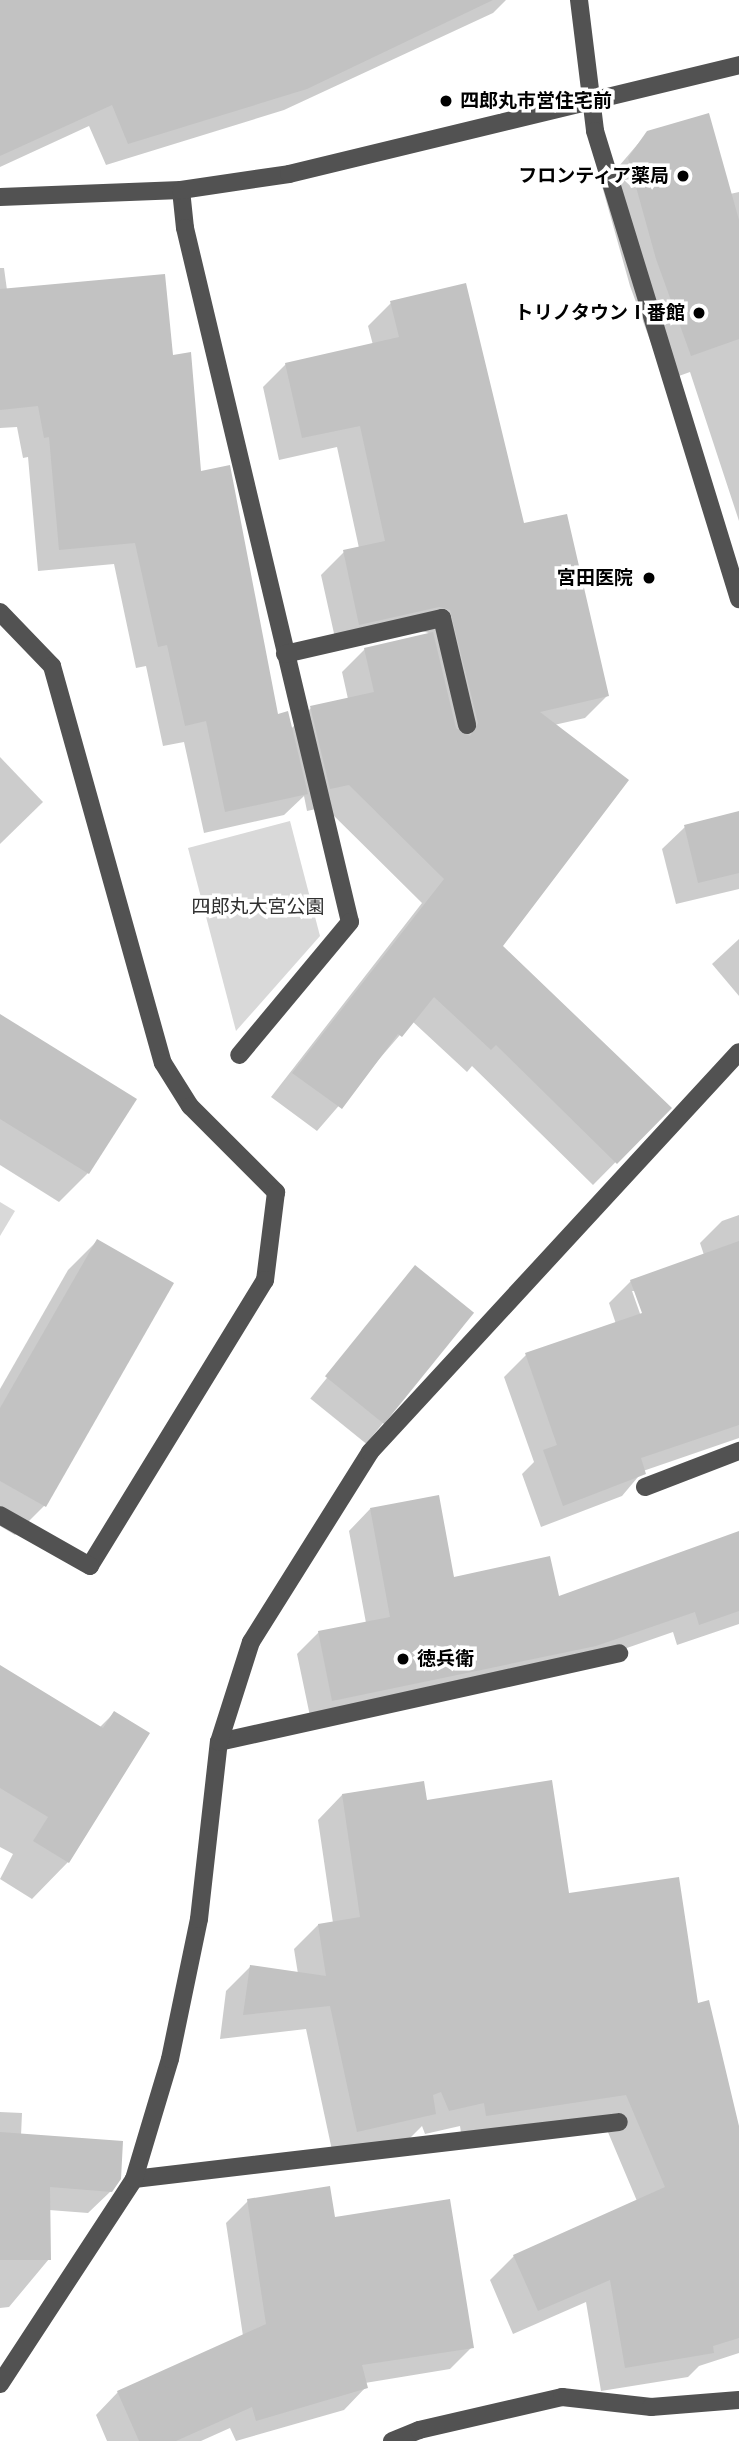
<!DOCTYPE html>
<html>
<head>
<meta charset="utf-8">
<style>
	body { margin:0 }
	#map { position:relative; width:739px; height:2441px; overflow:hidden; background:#fff; font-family:Ubuntu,"Noto Sans JP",sans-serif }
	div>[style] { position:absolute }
	.green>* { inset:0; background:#d9d9d9 }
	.shadow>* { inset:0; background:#0003; transform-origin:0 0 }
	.building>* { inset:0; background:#c2c2c2; transform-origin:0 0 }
	.minor>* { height:18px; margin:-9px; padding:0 9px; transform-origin:9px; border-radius:9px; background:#525252 }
	.dots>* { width:19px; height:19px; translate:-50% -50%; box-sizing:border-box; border:4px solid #fff; border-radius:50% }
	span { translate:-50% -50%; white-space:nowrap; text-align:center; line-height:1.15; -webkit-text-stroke:7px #fff; paint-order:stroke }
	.poi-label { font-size:19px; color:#000; font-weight:700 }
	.left { translate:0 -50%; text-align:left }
	.right { translate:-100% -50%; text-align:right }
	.park-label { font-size:19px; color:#303030 }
</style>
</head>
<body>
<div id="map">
	<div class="green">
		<div style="clip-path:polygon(290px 821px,320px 936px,236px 1031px,188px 848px)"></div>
		<div style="clip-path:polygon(0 1202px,15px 1211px,0 1236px)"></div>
	</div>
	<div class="shadow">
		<div style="clip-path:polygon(0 0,506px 0,493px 13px,284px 110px,106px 165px,89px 126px,0 167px)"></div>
		<div style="clip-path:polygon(648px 132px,730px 194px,739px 192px,739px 521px,690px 372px,665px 381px,630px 286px,602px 186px)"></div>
		<div style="clip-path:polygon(0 268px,4px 268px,7px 290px,172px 357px,200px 473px,276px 716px,291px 729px,311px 708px,348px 699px,342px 672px,365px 649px,432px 634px,415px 629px,337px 647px,321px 575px,344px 552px,359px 548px,337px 447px,279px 460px,263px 387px,286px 364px,373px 345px,368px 326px,391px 303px,523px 525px,608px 695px,585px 718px,554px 725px,501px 947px,669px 1108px,593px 1185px,472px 1066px,467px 1072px,412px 1021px,317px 1131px,271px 1097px,422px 903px,325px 807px,307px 811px,304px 796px,284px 815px,204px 833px,184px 742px,163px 746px,146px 666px,136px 668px,114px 564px,38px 571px,28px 457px,23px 458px,17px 427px,0 428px)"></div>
		<div style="clip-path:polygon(0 757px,43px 802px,0 844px)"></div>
		<div style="clip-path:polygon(739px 813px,739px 889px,676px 904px,662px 849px,685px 827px)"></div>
		<div style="clip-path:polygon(739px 939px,739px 996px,712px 964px)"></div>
		<div style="clip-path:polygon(0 1016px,88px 1173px,59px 1202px,0 1165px)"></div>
		<div style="clip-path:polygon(evenodd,739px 1215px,739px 1438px,643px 1471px,622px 1496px,541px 1527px,522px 1474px,534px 1462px,504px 1377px,526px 1355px,616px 1324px,609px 1303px,631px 1281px,704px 1255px,700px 1243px,722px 1221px,739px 1215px,632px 1291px,636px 1291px,646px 1321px,643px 1322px,632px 1291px)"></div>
		<div style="clip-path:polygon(97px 1241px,44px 1506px,15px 1535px,0 1526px,0 1389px,68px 1270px)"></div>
		<div style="left:416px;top:1268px;width:72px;height:168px;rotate:39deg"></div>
		<div style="clip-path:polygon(370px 1509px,452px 1579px,558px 1598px,739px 1533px,739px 1624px,677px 1645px,673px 1632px,572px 1667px,311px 1721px,297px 1654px,319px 1632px,366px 1623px,349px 1531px)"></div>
		<div style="clip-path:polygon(0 1667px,99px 1728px,114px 1713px,68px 1862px,32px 1899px,0 1879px,13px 1854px,0 1847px)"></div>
		<div style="clip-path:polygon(342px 1795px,425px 1802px,567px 1895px,697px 2005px,739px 2134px,739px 2353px,699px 2366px,688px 2377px,601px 2391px,586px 2302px,513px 2334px,490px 2280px,514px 2256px,637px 2201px,602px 2118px,462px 2140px,460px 2126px,425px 2134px,422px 2126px,410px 2138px,333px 2155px,306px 2029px,220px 2039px,226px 1991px,250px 1967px,298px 1974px,294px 1949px,318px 1925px,333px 1923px,318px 1820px)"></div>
		<div style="clip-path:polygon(0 2112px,22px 2113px,21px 2136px,111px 2191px,88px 2213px,49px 2210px,49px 2259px,9px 2307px,0 2308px)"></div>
		<div style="clip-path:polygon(248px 2201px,333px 2219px,472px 2347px,450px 2369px,365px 2383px,366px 2387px,344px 2410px,236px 2441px,230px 2428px,201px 2441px,107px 2441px,96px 2415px,118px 2392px,243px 2336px,226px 2223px)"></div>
	</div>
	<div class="building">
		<div style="clip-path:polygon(0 0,493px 0,307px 89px,128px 144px,112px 105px,0 156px)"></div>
		<div style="clip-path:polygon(709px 113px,739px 220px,739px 339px,691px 356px,656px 259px,628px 158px,647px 131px)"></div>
		<div style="clip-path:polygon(165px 274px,173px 355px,191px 352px,201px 471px,230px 465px,278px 714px,288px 711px,308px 794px,225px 812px,206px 721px,185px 726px,167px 645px,158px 647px,135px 543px,59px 550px,49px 437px,44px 438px,38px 406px,0 410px,0 289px)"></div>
		<div style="clip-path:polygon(466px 283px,524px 523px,567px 514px,609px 696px,540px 712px,629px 780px,503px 946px,672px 1108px,617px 1164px,496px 1045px,491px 1050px,434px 997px,402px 1037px,398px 1034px,342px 1109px,292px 1073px,444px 879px,349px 785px,330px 789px,310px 706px,374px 692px,364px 648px,433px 632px,456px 728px,470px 736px,478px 723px,450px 610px,439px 607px,359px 625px,343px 550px,385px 541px,360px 426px,302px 438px,285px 363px,399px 337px,390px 301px)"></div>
		<div style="clip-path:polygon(739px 811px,739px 873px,698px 883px,684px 825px)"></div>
		<div style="clip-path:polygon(0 1014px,137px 1099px,89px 1174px,0 1119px)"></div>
		<div style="clip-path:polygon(97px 1239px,174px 1283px,46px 1507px,0 1481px,0 1408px)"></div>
		<div style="clip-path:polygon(739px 1241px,739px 1425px,641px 1458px,646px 1474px,563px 1506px,543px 1450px,557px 1445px,525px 1353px,642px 1313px,630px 1280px)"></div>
		<div style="left:415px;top:1265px;width:76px;height:143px;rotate:39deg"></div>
		<div style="clip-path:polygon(439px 1495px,454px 1577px,550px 1556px,559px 1596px,739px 1531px,739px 1611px,699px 1625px,695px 1612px,596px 1646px,332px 1701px,318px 1631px,390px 1617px,370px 1508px)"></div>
		<div style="clip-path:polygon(0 1665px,103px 1728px,114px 1711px,150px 1733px,69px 1863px,33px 1841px,48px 1817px,0 1788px)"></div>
		<div style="clip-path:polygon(552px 1780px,569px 1893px,679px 1877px,698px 2003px,709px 2000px,739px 2126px,739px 2338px,713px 2346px,714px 2353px,625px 2368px,610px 2280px,538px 2311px,513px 2255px,665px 2187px,626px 2095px,486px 2116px,484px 2103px,449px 2111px,441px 2092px,433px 2095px,436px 2114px,357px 2132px,330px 2006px,243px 2015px,250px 1965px,326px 1976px,318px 1924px,360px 1917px,342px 1794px,424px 1781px,427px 1800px)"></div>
		<div style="clip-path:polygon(0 2132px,123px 2141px,121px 2179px,112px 2192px,50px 2187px,51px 2260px,0 2260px)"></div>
		<div style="clip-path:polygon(330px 2186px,335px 2217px,450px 2199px,474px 2348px,362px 2365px,368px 2388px,256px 2421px,252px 2407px,176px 2441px,139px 2441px,117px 2391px,266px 2324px,247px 2199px)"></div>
	</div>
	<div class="minor">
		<div style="left:579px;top:0;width:132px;rotate:83deg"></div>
		<div style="left:595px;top:131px;width:490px;rotate:72.9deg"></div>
		<div style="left:181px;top:190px;width:38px;rotate:84deg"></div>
		<div style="left:185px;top:228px;width:713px;rotate:76.63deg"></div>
		<div style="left:350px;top:922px;width:173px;rotate:129.8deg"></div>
		<div style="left:0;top:197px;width:181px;rotate:-2.2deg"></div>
		<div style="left:181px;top:190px;width:109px;rotate:-8.4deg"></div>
		<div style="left:289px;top:174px;width:463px;rotate:-13.6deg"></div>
		<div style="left:0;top:612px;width:75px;rotate:46.1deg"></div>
		<div style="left:52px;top:666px;width:412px;rotate:74.4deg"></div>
		<div style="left:163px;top:1063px;width:51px;rotate:57.9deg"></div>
		<div style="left:190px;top:1106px;width:122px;rotate:45deg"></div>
		<div style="left:276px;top:1192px;width:89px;rotate:97.1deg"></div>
		<div style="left:265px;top:1280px;width:335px;rotate:121.5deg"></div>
		<div style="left:90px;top:1566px;width:103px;rotate:-150.5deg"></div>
		<div style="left:285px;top:654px;width:161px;rotate:-12.9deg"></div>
		<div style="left:442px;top:618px;width:110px;rotate:76.8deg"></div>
		<div style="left:645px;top:1487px;width:101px;rotate:-21deg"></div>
		<div style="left:219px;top:1742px;width:410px;rotate:-12.5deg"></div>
		<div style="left:134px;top:2179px;width:488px;rotate:-6.7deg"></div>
		<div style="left:0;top:2384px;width:245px;rotate:-56.8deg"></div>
		<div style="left:134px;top:2179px;width:125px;rotate:-73.3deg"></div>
		<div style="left:170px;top:2059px;width:143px;rotate:-78.3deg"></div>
		<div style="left:199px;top:1919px;width:178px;rotate:-83.6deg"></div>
		<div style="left:219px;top:1742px;width:105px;rotate:-72.3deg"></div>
		<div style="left:251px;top:1642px;width:224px;rotate:-57.9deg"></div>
		<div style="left:370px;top:1452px;width:544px;rotate:-47.31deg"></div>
		<div style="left:392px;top:2441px;width:29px;rotate:-22deg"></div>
		<div style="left:419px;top:2430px;width:147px;rotate:-13deg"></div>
		<div style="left:562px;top:2397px;width:90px;rotate:6.4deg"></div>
		<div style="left:651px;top:2407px;width:88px;rotate:-4.5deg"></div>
	</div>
	<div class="dots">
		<div style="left:446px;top:101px;background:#000"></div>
		<div style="left:683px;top:176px;background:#000"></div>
		<div style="left:699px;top:313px;background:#000"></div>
		<div style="left:649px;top:578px;background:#000"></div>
		<div style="left:403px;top:1659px;background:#000"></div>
	</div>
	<div class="poi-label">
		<span class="left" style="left:460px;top:101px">四郎丸市営住宅前</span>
		<span class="right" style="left:669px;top:176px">フロンティア薬局</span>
		<span class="right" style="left:685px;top:313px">トリノタウンⅠ番館</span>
		<span class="right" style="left:633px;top:578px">宮田医院</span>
		<span class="left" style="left:417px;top:1659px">徳兵衛</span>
	</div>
	<div class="park-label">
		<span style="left:258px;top:907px">四郎丸大宮公園</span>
	</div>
</div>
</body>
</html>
